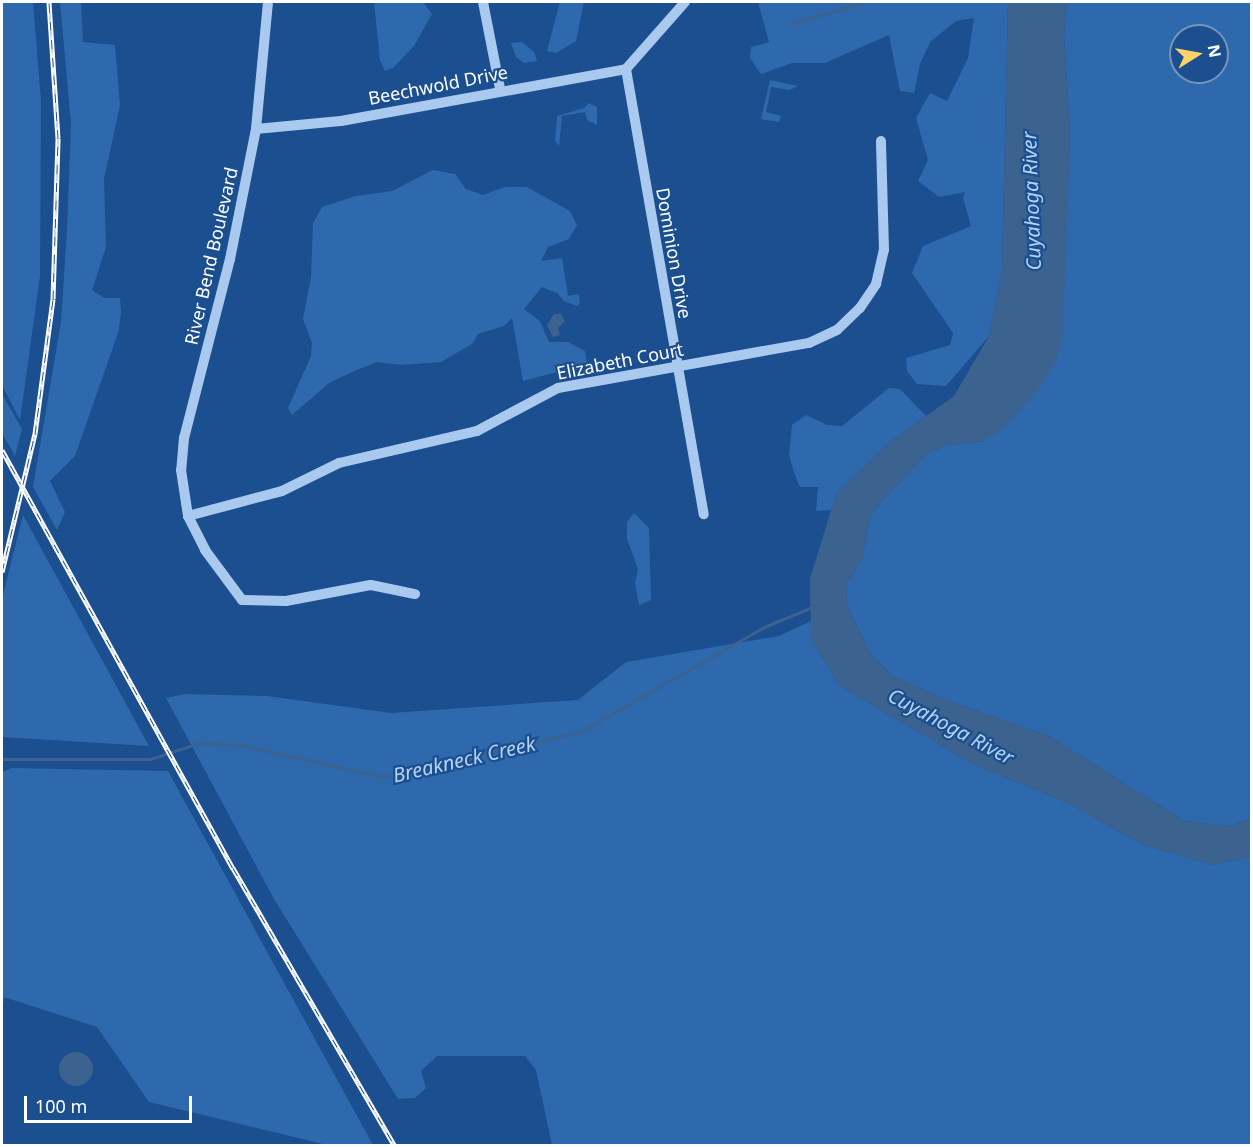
<!DOCTYPE html>
<html>
<head>
<meta charset="utf-8">
<style>
	body { margin:0 }
	#map { position:relative; width:1253px; height:1147px; overflow:hidden; background:#1b4f8f; font-family:"Noto Sans",sans-serif }
	div>[style] { position:absolute }
	.green>* { inset:0; background:#2e69ad }
	.water>* { inset:0; background:#3c6290 }
	.round { border-radius:50% }
	.stream>* { height:3px; margin:-1.5px; padding:0 1.5px; transform-origin:1.5px; border-radius:1.5px; background:#3c6290 }
	.minor>* { height:10px; margin:-5px; padding:0 5px; transform-origin:5px; border-radius:5px; background:#a9c9ee }
	.rail>* { height:5px; margin-top:-2.5px; transform-origin:0; background:repeating-linear-gradient(90deg,#1b4f8f 0 9px,#fff 0 18px); box-sizing:border-box; border-block:2px solid #fff }
	span { translate:-50% -50%; white-space:nowrap; text-align:center; line-height:1.15; -webkit-text-stroke:4.5px #1b4f8f; paint-order:stroke }
	.street-label { font-size:18px; color:#fff }
	.water-label { font-size:20px; color:#b5d3f5; font-style:italic }
	.frame { position:absolute; inset:0; border:3px solid #fff; pointer-events:none }
	.north { position:absolute; left:1169px; top:24px; width:60px; height:60px; box-sizing:border-box; background:#1b4f8f; border:2px solid #7695bc; border-radius:50%; rotate:79deg; font-size:16px; font-weight:700; line-height:24px; text-align:center; color:#fff }
	.north::after { content:''; display:block; margin:auto; width:21px; height:27px; background:#ffd166; clip-path:polygon(50% 0,100% 100%,50% 72%,0 100%) }
	.scale { position:absolute; left:24px; top:1096px; width:168px; height:27px; box-sizing:border-box; border:3px solid #fff; border-top:0; padding-left:8px; font-size:18px; line-height:21px; white-space:nowrap; color:#fff; -webkit-text-stroke:4px #1b4f8f; paint-order:stroke }
</style>
</head>
<body>
<div id="map">
	<div class="green">
		<div style="clip-path:polygon(2px 2px,33px 2px,41px 101px,40px 276px,20px 420px,2px 385px)"></div>
		<div style="clip-path:polygon(60px 2px,81px 2px,83px 42px,115px 45px,120px 105px,104px 179px,106px 247px,92px 290px,104px 298px,120px 298px,121px 311px,119px 330px,75px 456px,50px 481px,65px 512px,57px 530px,33px 487px,61px 322px,67px 230px,71px 123px)"></div>
		<div style="clip-path:polygon(374px 2px,423px 2px,432px 14px,414px 46px,393px 68px,385px 71px,380px 60px)"></div>
		<div style="clip-path:polygon(560px 2px,584px 2px,576px 41px,556px 53px,547px 51px)"></div>
		<div style="clip-path:polygon(758px 2px,1008px 2px,1002px 271px,989px 336px,946px 386px,917px 384px,907px 371px,906px 358px,950px 345px,953px 333px,912px 273px,923px 246px,971px 226px,963px 198px,965px 192px,939px 197px,918px 181px,928px 160px,916px 118px,930px 93px,947px 101px,968px 58px,974px 18px,956px 21px,930px 42px,920px 64px,914px 93px,900px 91px,889px 35px,825px 63px,792px 63px,761px 74px,750px 58px,751px 47px,769px 42px)"></div>
		<div style="clip-path:polygon(evenodd,1067px 2px,1251px 2px,1251px 819px,1229px 826px,1184px 821px,1049px 736px,949px 701px,892px 676px,869px 651px,847px 605px,846px 585px,862px 560px,870px 517px,880px 502px,928px 453px,947px 445px,984px 441px,1062px 332px,1070px 136px,1064px 35px,1067px 2px,1181px 36px,1217px 36px,1217px 72px,1181px 72px,1181px 36px)"></div>
		<div style="clip-path:polygon(522px 42px,534px 52px,537px 61px,524px 63px,516px 57px,511px 43px)"></div>
		<div style="clip-path:polygon(770px 80px,798px 86px,790px 90px,771px 87px,766px 112px,781px 116px,779px 122px,761px 119px)"></div>
		<div style="clip-path:polygon(589px 103px,597px 107px,597px 125px,587px 120px,585px 112px,562px 116px,559px 146px,555px 140px,557px 116px,584px 108px)"></div>
		<div style="clip-path:polygon(433px 170px,455px 174px,466px 189px,483px 195px,505px 187px,527px 187px,570px 211px,577px 225px,569px 239px,548px 247px,541px 261px,562px 258px,568px 296px,579px 294px,580px 303px,577px 306px,564px 301px,557px 293px,542px 287px,524px 309px,540px 321px,549px 342px,568px 342px,585px 351px,587px 364px,523px 381px,512px 318px,504px 326px,478px 334px,472px 344px,441px 362px,401px 365px,377px 362px,352px 372px,329px 383px,292px 415px,288px 408px,311px 356px,312px 343px,303px 319px,311px 277px,313px 223px,322px 207px,356px 196px,392px 191px)"></div>
		<div style="clip-path:polygon(889px 388px,900px 389px,926px 416px,890px 442px,836px 494px,831px 510px,816px 511px,818px 487px,800px 487px,795px 475px,789px 455px,792px 425px,806px 415px,827px 425px,842px 426px)"></div>
		<div style="clip-path:polygon(2px 394px,22px 429px,15px 456px,2px 433px)"></div>
		<div style="clip-path:polygon(634px 513px,649px 528px,651px 600px,639px 605px,635px 583px,638px 569px,627px 539px,627px 522px)"></div>
		<div style="clip-path:polygon(23px 515px,149px 746px,2px 737px,2px 599px)"></div>
		<div style="clip-path:polygon(811px 621px,811px 639px,839px 685px,973px 764px,1066px 802px,1144px 845px,1214px 865px,1251px 856px,1251px 1145px,552px 1145px,536px 1070px,525px 1056px,437px 1056px,421px 1071px,426px 1088px,415px 1098px,398px 1099px,274px 899px,166px 698px,186px 694px,267px 696px,391px 713px,578px 700px,626px 662px,779px 636px)"></div>
		<div style="clip-path:polygon(12px 768px,168px 771px,373px 1145px,327px 1145px,149px 1102px,97px 1027px,4px 997px,2px 1018px,2px 772px)"></div>
	</div>
	<div class="water">
		<div style="clip-path:polygon(1008px 2px,1067px 2px,1064px 35px,1070px 136px,1063px 332px,1057px 359px,1039px 389px,1001px 430px,984px 441px,947px 445px,928px 453px,880px 502px,870px 517px,862px 560px,846px 585px,847px 605px,869px 651px,892px 676px,949px 701px,1049px 736px,1184px 821px,1229px 826px,1251px 819px,1251px 856px,1214px 865px,1144px 845px,1066px 802px,973px 764px,839px 685px,811px 639px,810px 579px,836px 494px,890px 442px,954px 396px,989px 336px,1002px 271px)"></div>
		<div style="clip-path:polygon(554px 314px,561px 314px,565px 321px,558px 328px,560px 335px,553px 337px,547px 325px)"></div>
		<div class="round" style="left:59px;top:1052px;width:34px;height:34px"></div>
	</div>
	<div class="stream">
		<div style="left:789px;top:24px;width:79px;rotate:-16.1deg"></div>
		<div style="left:2px;top:759px;width:148px"></div>
		<div style="left:150px;top:759px;width:52px;rotate:-18.1deg"></div>
		<div style="left:199px;top:743px;width:41px;rotate:2.8deg"></div>
		<div style="left:240px;top:745px;width:147px;rotate:12.6deg"></div>
		<div style="left:383px;top:777px;width:202px;rotate:-12.9deg"></div>
		<div style="left:580px;top:732px;width:212px;rotate:-29.7deg"></div>
		<div style="left:764px;top:627px;width:52px;rotate:-22.6deg"></div>
	</div>
	<div class="minor">
		<div style="left:268px;top:2px;width:128px;rotate:95.4deg"></div>
		<div style="left:256px;top:129px;width:133px;rotate:101.3deg"></div>
		<div style="left:230px;top:259px;width:185px;rotate:104.4deg"></div>
		<div style="left:184px;top:438px;width:32px;rotate:95deg"></div>
		<div style="left:181px;top:470px;width:47px;rotate:81.3deg"></div>
		<div style="left:188px;top:516px;width:38px;rotate:63deg"></div>
		<div style="left:205px;top:550px;width:62px;rotate:53.5deg"></div>
		<div style="left:242px;top:600px;width:44px;rotate:1.3deg"></div>
		<div style="left:286px;top:601px;width:86px;rotate:-10.7deg"></div>
		<div style="left:371px;top:585px;width:45px;rotate:11.6deg"></div>
		<div style="left:483px;top:2px;width:89px;rotate:78.9deg"></div>
		<div style="left:626px;top:69px;width:452px;rotate:80.1deg"></div>
		<div style="left:626px;top:69px;width:89px;rotate:-48.6deg"></div>
		<div style="left:256px;top:129px;width:85px;rotate:-5.4deg"></div>
		<div style="left:341px;top:121px;width:290px;rotate:-10.3deg"></div>
		<div style="left:188px;top:516px;width:97px;rotate:-14.9deg"></div>
		<div style="left:282px;top:491px;width:64px;rotate:-26.2deg"></div>
		<div style="left:339px;top:463px;width:142px;rotate:-13.1deg"></div>
		<div style="left:477px;top:431px;width:92px;rotate:-28deg"></div>
		<div style="left:558px;top:388px;width:255px;rotate:-10.2deg"></div>
		<div style="left:809px;top:343px;width:31px;rotate:-25deg"></div>
		<div style="left:837px;top:330px;width:32px;rotate:-44deg"></div>
		<div style="left:860px;top:308px;width:29px;rotate:-56deg"></div>
		<div style="left:876px;top:284px;width:35px;rotate:-77deg"></div>
		<div style="left:884px;top:250px;width:109px;rotate:-91.6deg"></div>
	</div>
	<div class="rail">
		<div style="left:2px;top:450px;width:478px;rotate:61.1deg"></div>
		<div style="left:233px;top:868px;width:322px;rotate:59.8deg"></div>
		<div style="left:2px;top:572px;width:142px;rotate:-76.6deg"></div>
		<div style="left:35px;top:434px;width:136px;rotate:-82.4deg"></div>
		<div style="left:53px;top:299px;width:161px;rotate:-88.2deg"></div>
		<div style="left:58px;top:138px;width:136px;rotate:-93.8deg"></div>
	</div>
	<div class="street-label">
		<span style="left:438px;top:85px;rotate:-11deg">Beechwold Drive</span>
		<span style="left:674px;top:253px;rotate:80deg">Dominion Drive</span>
		<span style="left:211px;top:256px;rotate:-77deg">River Bend Boulevard</span>
		<span style="left:620px;top:361px;rotate:-11deg">Elizabeth Court</span>
	</div>
	<div class="water-label">
		<span style="left:1031px;top:201px;rotate:-92deg">Cuyahoga River</span>
		<span style="left:951px;top:726px;rotate:28deg">Cuyahoga River</span>
		<span style="left:464px;top:759px;rotate:-13deg">Breakneck Creek</span>
	</div>
	<div class="frame"></div>
	<div class="north">N</div>
	<div class="scale">100 m</div>
</div>
</body>
</html>
